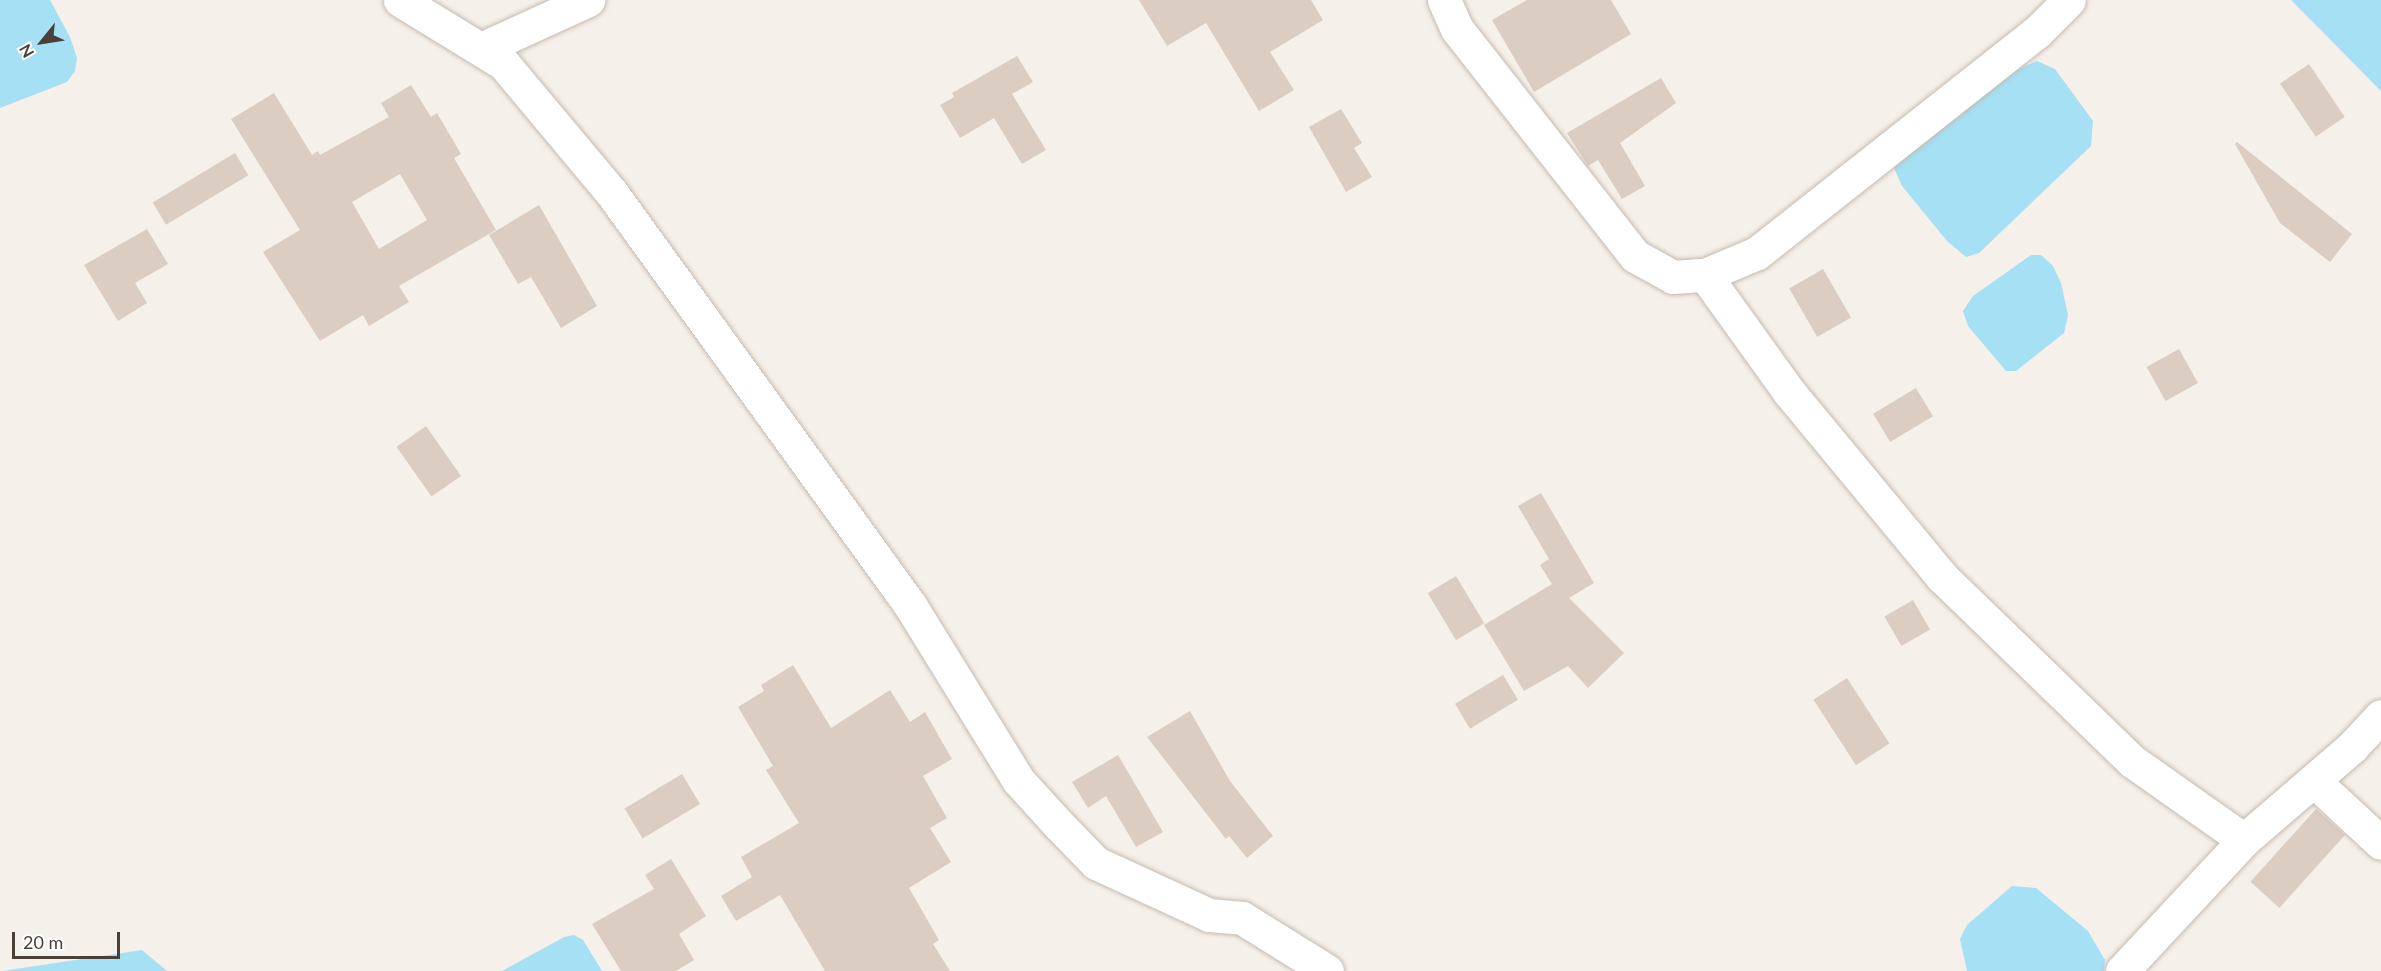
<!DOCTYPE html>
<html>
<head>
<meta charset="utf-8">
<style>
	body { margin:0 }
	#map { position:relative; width:2381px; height:971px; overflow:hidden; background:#f6f0ea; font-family:Lato,sans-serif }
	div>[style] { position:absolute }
	.water>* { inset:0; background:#a5e0f4 }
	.building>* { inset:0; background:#dbcdc2; transform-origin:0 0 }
	.roads { filter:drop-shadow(0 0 2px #c5baaf) drop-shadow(0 0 2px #c5baaf) }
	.street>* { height:33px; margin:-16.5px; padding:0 16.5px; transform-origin:16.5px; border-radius:16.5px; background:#fff }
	span { translate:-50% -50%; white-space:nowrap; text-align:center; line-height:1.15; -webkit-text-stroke:4.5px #fff; paint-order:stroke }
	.north { position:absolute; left:12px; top:12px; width:60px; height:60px; -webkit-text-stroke:4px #fff; paint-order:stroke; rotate:240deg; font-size:16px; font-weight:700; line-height:24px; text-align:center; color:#4a4038 }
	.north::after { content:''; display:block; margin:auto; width:21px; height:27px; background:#4a4038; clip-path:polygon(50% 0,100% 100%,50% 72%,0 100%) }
	.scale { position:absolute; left:12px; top:932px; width:108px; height:27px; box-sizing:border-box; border:3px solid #4a4038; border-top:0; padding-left:8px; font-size:18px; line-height:21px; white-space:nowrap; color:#4a4038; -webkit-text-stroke:4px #fff; paint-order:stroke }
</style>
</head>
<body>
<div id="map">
	<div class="water">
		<div style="clip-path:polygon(0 0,50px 0,70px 37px,77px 58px,75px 71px,67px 82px,0 108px)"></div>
		<div style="clip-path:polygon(2291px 0,2381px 0,2381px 91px,2374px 84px)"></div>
		<div style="clip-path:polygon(2037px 61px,2055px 69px,2093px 121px,2091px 146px,1979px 253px,1966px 257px,1947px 241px,1902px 186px,1891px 161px,2011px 72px)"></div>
		<div style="clip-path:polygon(2031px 255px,2041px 255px,2053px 266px,2061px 283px,2068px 315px,2064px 333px,2016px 371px,2006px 371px,1968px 326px,1963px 311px,1973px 296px)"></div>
		<div style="clip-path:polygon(2012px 886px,2036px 888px,2088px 931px,2105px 960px,2104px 971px,1967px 971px,1960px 939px,1967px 925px)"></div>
		<div style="clip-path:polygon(574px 935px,583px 940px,602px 971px,502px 971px,564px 937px)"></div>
		<div style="clip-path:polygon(142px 950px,167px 971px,2px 971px)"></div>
	</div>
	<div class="building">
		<div style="clip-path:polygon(1139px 0,1311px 0,1323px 20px,1270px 52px,1294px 90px,1259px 111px,1206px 23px,1167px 46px)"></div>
		<div style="clip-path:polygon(1527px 0,1611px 0,1631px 34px,1534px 92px,1492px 20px)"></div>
		<div style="clip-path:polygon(1017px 56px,1033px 82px,1012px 94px,1046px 150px,1022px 164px,994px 118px,960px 138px,940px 105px,954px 97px,952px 93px)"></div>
		<div style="left:2309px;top:64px;width:64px;height:35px;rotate:56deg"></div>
		<div style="clip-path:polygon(1661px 78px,1676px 103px,1620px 143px,1645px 186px,1622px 199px,1598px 160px,1588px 166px,1567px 133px)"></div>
		<div style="clip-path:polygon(evenodd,411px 85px,431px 117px,437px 113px,461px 154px,454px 158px,496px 230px,399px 286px,409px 302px,369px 326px,363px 315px,320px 341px,263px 252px,300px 230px,231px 119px,274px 93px,312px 155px,318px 151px,320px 155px,389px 117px,381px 103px,411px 85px,400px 174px,427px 220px,379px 249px,352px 202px,400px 174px)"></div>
		<div style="clip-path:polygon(1341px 109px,1362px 143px,1354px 148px,1372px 177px,1346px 192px,1309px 127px)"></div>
		<div style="clip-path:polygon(2237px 142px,2352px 234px,2330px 262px,2280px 223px,2235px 144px)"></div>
		<div style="left:235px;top:153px;width:26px;height:96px;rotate:59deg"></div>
		<div style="clip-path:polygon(539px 205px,597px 306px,561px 328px,531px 277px,518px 284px,489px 235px)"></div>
		<div style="clip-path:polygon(147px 229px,168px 264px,135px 283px,147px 303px,118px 321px,84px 265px)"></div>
		<div style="left:1823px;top:269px;width:56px;height:39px;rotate:60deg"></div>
		<div style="left:2179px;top:349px;width:39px;height:37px;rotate:61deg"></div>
		<div style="left:1916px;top:388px;width:33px;height:50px;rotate:59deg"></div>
		<div style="left:426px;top:426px;width:61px;height:36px;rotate:55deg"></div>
		<div style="clip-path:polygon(1541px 493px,1594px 583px,1569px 598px,1624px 653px,1588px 688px,1568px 666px,1524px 691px,1484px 625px,1552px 584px,1540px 565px,1549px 559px,1518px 506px)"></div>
		<div style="left:1456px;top:576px;width:55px;height:33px;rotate:59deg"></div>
		<div style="left:1913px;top:600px;width:34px;height:33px;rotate:60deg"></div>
		<div style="clip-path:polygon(793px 665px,831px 728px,890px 690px,910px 722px,925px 712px,952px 759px,923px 776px,947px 818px,930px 828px,951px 862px,909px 888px,939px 940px,933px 944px,950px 971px,825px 971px,780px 895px,736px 921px,721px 896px,752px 877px,741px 857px,799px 823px,766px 770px,773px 766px,738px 707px,764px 691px,761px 685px)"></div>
		<div style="left:1503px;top:675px;width:29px;height:56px;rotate:59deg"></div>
		<div style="left:1847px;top:678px;width:78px;height:40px;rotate:57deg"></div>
		<div style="clip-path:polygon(1190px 711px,1230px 781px,1273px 836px,1247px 858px,1229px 836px,1226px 839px,1147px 737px)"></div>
		<div style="clip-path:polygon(1118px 755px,1163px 832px,1136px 847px,1106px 796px,1088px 808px,1072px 782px)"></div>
		<div style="left:682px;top:774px;width:35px;height:67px;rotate:59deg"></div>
		<div style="left:2316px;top:809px;width:39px;height:98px;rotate:42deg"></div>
		<div style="clip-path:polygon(671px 859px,706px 916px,679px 934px,694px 960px,676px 971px,621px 971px,592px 924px,654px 889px,645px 875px)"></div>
	</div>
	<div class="roads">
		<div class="street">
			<div style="left:400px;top:0;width:121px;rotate:31.5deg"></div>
			<div style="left:503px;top:63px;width:168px;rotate:50.1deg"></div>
			<div style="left:611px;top:192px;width:510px;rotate:54.1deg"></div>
			<div style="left:910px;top:605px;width:206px;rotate:58.3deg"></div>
			<div style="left:1018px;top:780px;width:61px;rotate:47.7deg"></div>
			<div style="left:1059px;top:825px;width:53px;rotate:45.8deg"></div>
			<div style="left:1096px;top:863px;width:124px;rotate:24.7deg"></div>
			<div style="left:1209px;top:915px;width:33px;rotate:5deg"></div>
			<div style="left:1242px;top:918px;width:100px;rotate:31.9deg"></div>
			<div style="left:1444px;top:0;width:32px;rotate:66deg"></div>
			<div style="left:1457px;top:29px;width:288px;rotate:51.9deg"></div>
			<div style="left:1635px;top:256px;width:43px;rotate:28.9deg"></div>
			<div style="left:1673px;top:277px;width:32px;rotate:-4deg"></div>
			<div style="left:1705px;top:275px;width:56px;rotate:-22.9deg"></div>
			<div style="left:1757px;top:253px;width:357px;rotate:-38.3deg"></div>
			<div style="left:2037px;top:32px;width:45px;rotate:-45deg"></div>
			<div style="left:481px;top:49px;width:118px;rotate:-24.6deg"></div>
			<div style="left:1705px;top:275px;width:144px;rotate:54.3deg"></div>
			<div style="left:1789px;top:392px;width:240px;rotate:50.4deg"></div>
			<div style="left:1942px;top:577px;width:264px;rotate:44.1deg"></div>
			<div style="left:2132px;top:761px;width:137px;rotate:35.2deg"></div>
			<div style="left:2314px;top:781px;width:91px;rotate:42.8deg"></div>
			<div style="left:2122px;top:971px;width:179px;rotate:-47deg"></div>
			<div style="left:2244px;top:840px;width:143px;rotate:-40.7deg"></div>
			<div style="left:2352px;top:747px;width:42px;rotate:-46.9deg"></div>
		</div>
	</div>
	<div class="north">N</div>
	<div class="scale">20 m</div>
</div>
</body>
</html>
